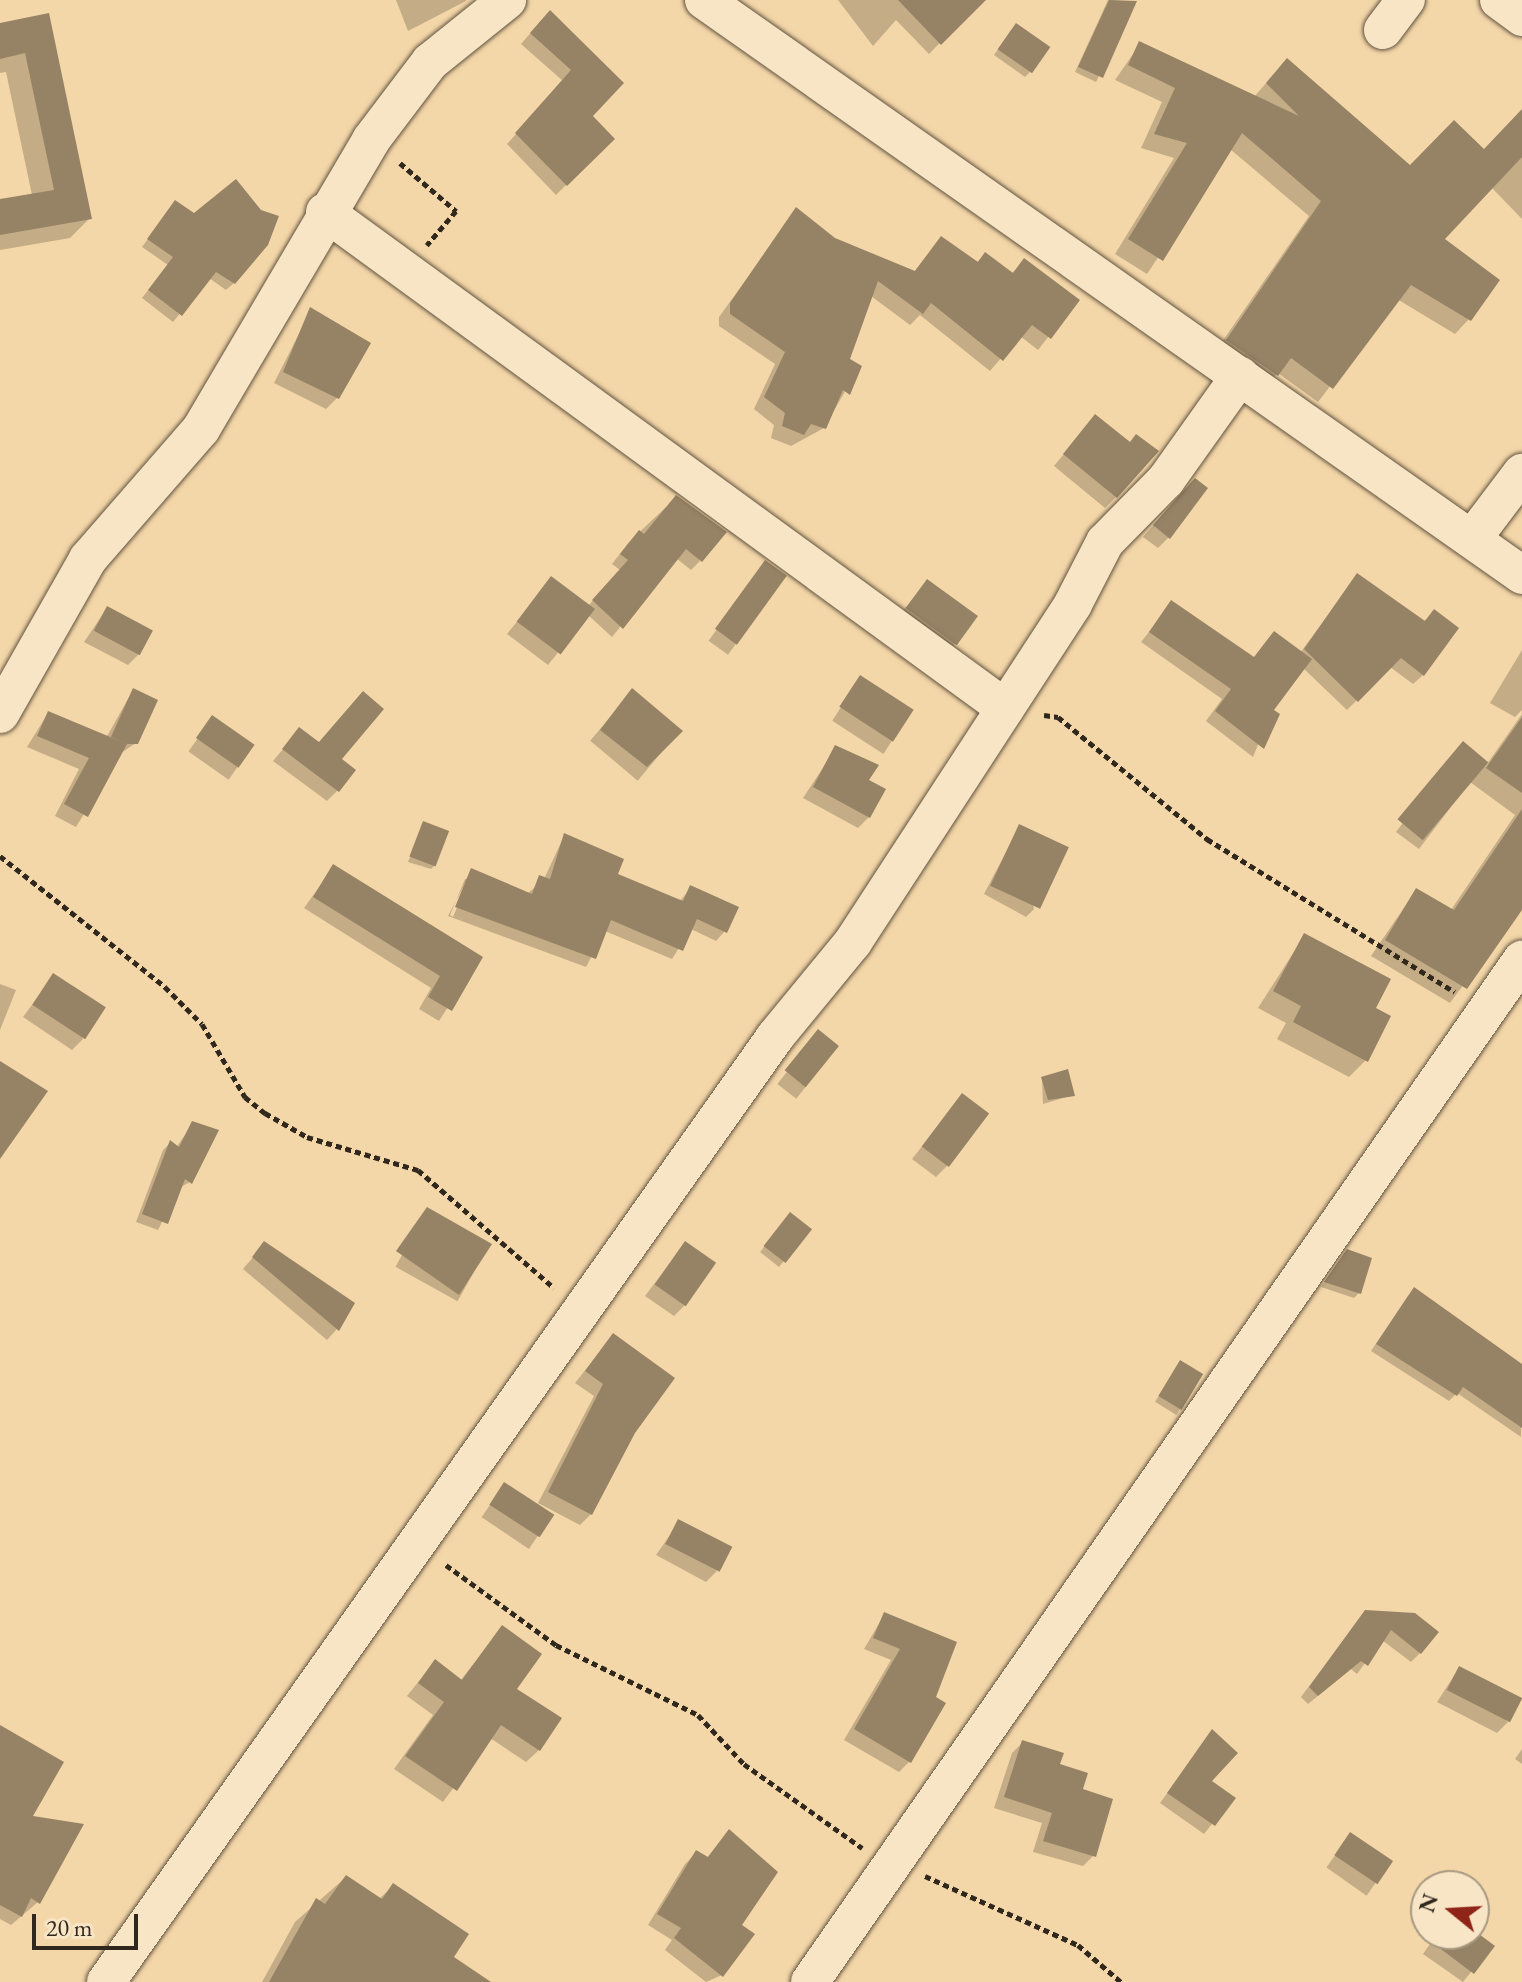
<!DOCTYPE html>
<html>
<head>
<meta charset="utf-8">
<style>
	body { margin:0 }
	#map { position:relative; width:1522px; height:1982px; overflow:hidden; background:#f4d7a8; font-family:"EB Garamond",serif }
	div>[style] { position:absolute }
	.shadow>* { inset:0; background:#0003; transform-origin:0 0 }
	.building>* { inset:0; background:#968365; transform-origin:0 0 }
	.path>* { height:5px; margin-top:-2.5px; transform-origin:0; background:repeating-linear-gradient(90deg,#30271d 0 6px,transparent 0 10px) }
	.roads { filter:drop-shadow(0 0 2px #615340) drop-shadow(0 0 2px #615340) }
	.street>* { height:38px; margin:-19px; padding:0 19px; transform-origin:19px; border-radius:19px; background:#f8e5c6 }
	span { translate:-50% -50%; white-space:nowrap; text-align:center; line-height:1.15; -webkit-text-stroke:8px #f8e5c6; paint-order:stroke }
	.north { position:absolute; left:1410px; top:1870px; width:80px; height:80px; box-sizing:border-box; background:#f8e5c6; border:2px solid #a89982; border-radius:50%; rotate:288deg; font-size:22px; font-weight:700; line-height:32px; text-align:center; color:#30271d }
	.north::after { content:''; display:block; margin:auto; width:28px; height:36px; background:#8f2418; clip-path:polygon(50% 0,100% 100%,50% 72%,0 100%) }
	.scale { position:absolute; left:32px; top:1914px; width:106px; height:36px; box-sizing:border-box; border:4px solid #30271d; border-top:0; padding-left:10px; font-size:24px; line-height:28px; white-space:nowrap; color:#30271d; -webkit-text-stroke:6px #f8e5c6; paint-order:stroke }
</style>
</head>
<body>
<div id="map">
	<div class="shadow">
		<div style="clip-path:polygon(396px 0,466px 0,466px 1px,408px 31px)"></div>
		<div style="clip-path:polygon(838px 0,963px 0,973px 9px,929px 54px,896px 20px,873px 46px)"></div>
		<div style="clip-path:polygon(1108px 0,1135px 2px,1096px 82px,1075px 72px)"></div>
		<div style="clip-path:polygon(48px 15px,90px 218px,70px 238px,0 250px,0 201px,32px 195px,6px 72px,0 73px,0 25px)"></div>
		<div style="clip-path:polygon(540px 22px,621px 84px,590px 116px,612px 139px,556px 195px,507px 144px,563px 81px,521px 44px)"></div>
		<div style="clip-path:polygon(1011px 30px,1030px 72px,1025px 77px,994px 55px)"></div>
		<div style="clip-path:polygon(1140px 44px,1254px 97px,1273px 75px,1410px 168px,1483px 152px,1522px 111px,1522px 219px,1491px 187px,1442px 239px,1469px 319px,1455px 334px,1397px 299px,1318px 402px,1278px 373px,1262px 389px,1213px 355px,1309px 216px,1230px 149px,1147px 274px,1115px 254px,1174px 158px,1141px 148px,1162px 102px,1115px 80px)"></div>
		<div style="clip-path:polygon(175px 202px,234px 283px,226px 290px,209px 278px,173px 322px,142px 298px,168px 265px,142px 247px)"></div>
		<div style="clip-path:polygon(796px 210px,834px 240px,913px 273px,941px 238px,976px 263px,985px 254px,1011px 274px,1024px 261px,1077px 300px,1038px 350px,1020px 336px,990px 371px,920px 315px,910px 325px,871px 296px,847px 360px,859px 367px,824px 428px,791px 446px,771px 438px,774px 425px,754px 409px,775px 364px,719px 326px,719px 317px)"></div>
		<div style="clip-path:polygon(311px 310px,337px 398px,326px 409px,274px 383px)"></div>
		<div style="clip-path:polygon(1085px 428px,1116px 497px,1105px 508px,1054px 466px)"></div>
		<div style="clip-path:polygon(1184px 491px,1169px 537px,1158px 548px,1143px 537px)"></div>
		<div style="clip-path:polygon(666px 507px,700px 561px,691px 570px,676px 558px,612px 637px,588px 615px,548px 665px,507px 634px,551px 579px,588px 606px,620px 570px,612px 564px,629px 542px)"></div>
		<div style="left:765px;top:563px;width:24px;height:96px;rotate:36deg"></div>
		<div style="clip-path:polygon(1357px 576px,1423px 622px,1434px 612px,1423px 675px,1413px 684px,1390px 667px,1347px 710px,1303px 668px,1272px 710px,1253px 757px,1206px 721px,1222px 699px,1141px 642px,1172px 603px,1253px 659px,1274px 633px,1300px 653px)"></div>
		<div style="clip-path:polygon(927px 581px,955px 644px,944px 654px,896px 619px)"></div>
		<div style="clip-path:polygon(107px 608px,139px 654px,128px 665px,84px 642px)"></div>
		<div style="clip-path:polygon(1522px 650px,1522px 710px,1515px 717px,1490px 703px)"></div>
		<div style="left:860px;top:678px;width:61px;height:51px;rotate:33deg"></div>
		<div style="clip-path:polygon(133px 690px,136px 743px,121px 753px,76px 827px,55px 816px,79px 769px,27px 747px,48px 713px,106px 738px)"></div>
		<div style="left:632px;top:691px;width:62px;height:65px;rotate:40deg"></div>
		<div style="clip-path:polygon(1522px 714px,1522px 906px,1450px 1003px,1371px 956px,1416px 890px,1451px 910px,1515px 815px,1470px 782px,1419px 849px,1396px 832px,1463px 743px,1487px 764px)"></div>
		<div style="left:212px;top:718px;width:49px;height:41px;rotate:35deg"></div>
		<div style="clip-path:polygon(299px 730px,339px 759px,338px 790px,327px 801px,273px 761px)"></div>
		<div style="clip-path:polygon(836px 748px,866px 781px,869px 817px,858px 828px,803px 798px)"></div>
		<div style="clip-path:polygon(424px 824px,436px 864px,431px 869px,408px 862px)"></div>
		<div style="clip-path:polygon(1019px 827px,1034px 909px,1026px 917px,984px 894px)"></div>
		<div style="clip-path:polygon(evenodd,564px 836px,615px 875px,679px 902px,691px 888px,725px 931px,716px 941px,691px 929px,672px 959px,605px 931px,586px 967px,448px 916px,472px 870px,527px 894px,544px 879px,564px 836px,465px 879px,469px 879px,453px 917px,450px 915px,465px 879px)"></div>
		<div style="clip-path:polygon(334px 866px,480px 958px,439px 1021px,419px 1009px,431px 988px,304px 908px)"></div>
		<div style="clip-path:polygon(1304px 936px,1373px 1009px,1366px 1060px,1349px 1077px,1277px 1039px,1286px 1023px,1258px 1008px)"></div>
		<div style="clip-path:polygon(54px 975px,83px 1039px,72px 1050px,23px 1017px)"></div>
		<div style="clip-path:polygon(0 984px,16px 990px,0 1030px)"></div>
		<div style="left:818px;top:1032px;width:24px;height:66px;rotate:38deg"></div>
		<div style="clip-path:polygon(1042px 1079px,1073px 1095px,1043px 1104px)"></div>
		<div style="clip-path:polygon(962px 1096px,947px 1166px,936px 1177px,912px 1159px)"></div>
		<div style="clip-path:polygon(193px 1123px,190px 1182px,179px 1188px,158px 1230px,136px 1222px,163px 1150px,170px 1143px,176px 1148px)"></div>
		<div style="left:427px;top:1210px;width:71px;height:65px;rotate:29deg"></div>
		<div style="clip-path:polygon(786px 1220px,809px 1230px,779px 1267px,760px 1252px)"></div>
		<div style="clip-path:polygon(265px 1243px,337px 1329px,327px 1340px,243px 1269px)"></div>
		<div style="clip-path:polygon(685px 1243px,685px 1305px,674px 1316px,645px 1296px)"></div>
		<div style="clip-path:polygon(1343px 1257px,1359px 1293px,1354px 1298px,1321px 1287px)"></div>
		<div style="clip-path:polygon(1408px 1296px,1522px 1367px,1521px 1437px,1457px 1393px,1449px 1401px,1371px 1351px)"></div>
		<div style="clip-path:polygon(613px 1335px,591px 1514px,580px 1525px,538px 1503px,594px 1396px,575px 1383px)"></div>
		<div style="left:1180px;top:1362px;width:25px;height:47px;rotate:32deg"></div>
		<div style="left:504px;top:1484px;width:57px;height:40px;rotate:34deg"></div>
		<div style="clip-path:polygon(679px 1522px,717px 1571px,706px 1582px,656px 1555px)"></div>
		<div style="clip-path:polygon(1402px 1614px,1420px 1653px,1411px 1662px,1382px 1640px,1357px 1674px,1351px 1669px,1308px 1704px,1301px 1697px,1357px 1622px)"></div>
		<div style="clip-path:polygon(884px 1615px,955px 1644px,910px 1761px,899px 1772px,844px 1740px,891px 1660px,864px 1649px)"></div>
		<div style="clip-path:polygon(502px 1627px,514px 1689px,539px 1750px,526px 1762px,490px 1738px,443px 1802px,394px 1769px,433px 1715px,407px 1696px,435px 1661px,460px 1681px)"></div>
		<div style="clip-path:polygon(1459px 1668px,1508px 1722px,1497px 1733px,1437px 1702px)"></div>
		<div style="clip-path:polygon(0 1727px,30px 1817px,38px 1902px,11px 1925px,0 1919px)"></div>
		<div style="clip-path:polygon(1212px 1732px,1209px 1781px,1233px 1798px,1204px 1834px,1160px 1803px)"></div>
		<div style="clip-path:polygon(1023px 1742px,1080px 1790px,1094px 1855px,1083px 1866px,1033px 1852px,1042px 1823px,994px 1808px,1012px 1753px)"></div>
		<div style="clip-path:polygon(1522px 1749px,1522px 1764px,1515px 1759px)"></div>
		<div style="clip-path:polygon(729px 1831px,739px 1926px,722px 1975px,706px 1982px,665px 1950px,672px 1940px,648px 1925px,685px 1864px,696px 1853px,706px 1859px)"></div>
		<div style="left:1350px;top:1834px;width:49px;height:41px;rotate:35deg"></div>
		<div style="clip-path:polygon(346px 1877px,379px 1899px,393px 1886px,451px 1958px,488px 1982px,262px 1982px,295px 1922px)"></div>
		<div style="clip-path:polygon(1474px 1933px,1492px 1946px,1463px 1982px,1423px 1954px,1437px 1934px)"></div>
	</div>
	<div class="building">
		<div style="clip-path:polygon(898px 0,986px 0,941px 45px)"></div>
		<div style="clip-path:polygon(1109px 0,1137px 1px,1103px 78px,1078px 67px)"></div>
		<div style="clip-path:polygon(550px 10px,624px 83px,593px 116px,615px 139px,567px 186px,515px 133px,571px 70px,530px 33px)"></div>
		<div style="clip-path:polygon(49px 13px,92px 219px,0 235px,0 199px,54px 190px,25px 53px,0 59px,0 23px)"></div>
		<div style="left:1016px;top:23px;width:42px;height:32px;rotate:35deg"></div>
		<div style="clip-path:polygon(1139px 41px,1299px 116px,1266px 83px,1287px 58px,1410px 165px,1454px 120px,1484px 149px,1522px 109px,1522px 157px,1445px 239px,1500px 280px,1471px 321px,1411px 285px,1333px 389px,1291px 358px,1278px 376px,1226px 340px,1321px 201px,1242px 133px,1163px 261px,1128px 239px,1187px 143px,1154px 134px,1175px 88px,1128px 65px)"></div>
		<div style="clip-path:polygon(236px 179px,261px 210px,279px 216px,268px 245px,235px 284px,216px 272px,182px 316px,148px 290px,173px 257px,147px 239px,175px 200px,194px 213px)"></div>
		<div style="clip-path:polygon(796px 207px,835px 238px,915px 271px,941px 236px,978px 262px,985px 252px,1013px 273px,1024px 258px,1080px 300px,1051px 339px,1032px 325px,1003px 361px,931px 303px,923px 314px,878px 281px,850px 359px,862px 366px,850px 395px,843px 390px,826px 429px,811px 424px,804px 435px,782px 426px,785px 413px,764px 397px,785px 352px,730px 314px,730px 303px)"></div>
		<div style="clip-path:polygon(310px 307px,371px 343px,339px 399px,283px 372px)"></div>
		<div style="clip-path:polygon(1095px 414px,1130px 442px,1136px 434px,1159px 451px,1117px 498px,1063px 454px)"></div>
		<div style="clip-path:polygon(1195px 478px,1208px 488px,1170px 539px,1153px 525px)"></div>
		<div style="clip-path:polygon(676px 495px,727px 532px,702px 562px,686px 549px,623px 629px,592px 600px,628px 560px,620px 554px,639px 530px,644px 534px)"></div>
		<div style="left:765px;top:560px;width:27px;height:85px;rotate:36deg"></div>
		<div style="clip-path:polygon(1357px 573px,1425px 621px,1434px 609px,1459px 628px,1424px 676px,1401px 658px,1358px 702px,1304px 649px)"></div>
		<div style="left:551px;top:576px;width:55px;height:57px;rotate:37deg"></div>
		<div style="left:927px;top:579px;width:63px;height:36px;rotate:36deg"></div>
		<div style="clip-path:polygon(1171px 600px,1254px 657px,1274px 631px,1312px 659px,1274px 710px,1280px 714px,1264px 749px,1215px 711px,1231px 689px,1149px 632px)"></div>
		<div style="left:107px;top:606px;width:52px;height:28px;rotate:28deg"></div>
		<div style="left:860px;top:675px;width:64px;height:38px;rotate:33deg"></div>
		<div style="clip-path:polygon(133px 688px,158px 700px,138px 744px,126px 744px,111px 737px)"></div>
		<div style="clip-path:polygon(632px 688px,683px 731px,647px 767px,600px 730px)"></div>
		<div style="clip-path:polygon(363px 691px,384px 709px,342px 759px,356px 770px,339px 792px,282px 749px,299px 727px,319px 742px)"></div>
		<div style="clip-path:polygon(48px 711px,127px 744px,88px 817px,64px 804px,89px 758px,37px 736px)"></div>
		<div style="left:212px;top:715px;width:52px;height:28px;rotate:35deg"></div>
		<div style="clip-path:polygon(1522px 717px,1522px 793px,1486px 768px)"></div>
		<div style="left:1463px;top:741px;width:33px;height:102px;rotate:40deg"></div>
		<div style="clip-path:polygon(835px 745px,879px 765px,869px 780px,886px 789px,870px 818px,813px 787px)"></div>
		<div style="clip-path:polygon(1522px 809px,1522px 910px,1467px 989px,1385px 940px,1416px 888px,1454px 910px)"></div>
		<div style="left:423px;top:821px;width:28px;height:38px;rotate:21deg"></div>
		<div style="left:1019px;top:824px;width:55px;height:68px;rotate:25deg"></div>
		<div style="clip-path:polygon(564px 833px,624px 859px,618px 874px,683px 901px,690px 885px,739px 907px,727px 933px,697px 919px,683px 951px,611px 920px,596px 959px,455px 907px,471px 868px,532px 894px,539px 875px,550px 879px)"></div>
		<div style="clip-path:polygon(333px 864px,483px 957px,452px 1011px,428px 997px,440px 976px,313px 897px)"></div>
		<div style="clip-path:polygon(1304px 933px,1391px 979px,1376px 1008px,1391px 1016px,1368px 1062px,1293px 1022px,1301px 1006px,1273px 991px)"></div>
		<div style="left:53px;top:973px;width:63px;height:38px;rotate:33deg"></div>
		<div style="left:818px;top:1029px;width:27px;height:53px;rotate:39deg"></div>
		<div style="clip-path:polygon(0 1061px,48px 1091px,0 1159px)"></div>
		<div style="clip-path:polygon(1068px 1069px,1075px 1096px,1048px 1100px,1041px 1077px)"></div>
		<div style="left:962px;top:1093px;width:34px;height:67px;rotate:37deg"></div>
		<div style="clip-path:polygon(192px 1121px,219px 1130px,192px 1184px,185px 1179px,168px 1224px,142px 1214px,170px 1140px,179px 1147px)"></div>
		<div style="clip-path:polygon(427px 1207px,492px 1244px,459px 1295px,396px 1251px)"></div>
		<div style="left:790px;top:1212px;width:28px;height:43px;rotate:38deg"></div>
		<div style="clip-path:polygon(264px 1241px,355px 1303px,339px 1331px,252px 1257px)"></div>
		<div style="left:685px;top:1241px;width:38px;height:53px;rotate:35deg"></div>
		<div style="clip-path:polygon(1347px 1249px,1372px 1258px,1361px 1294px,1324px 1282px)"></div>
		<div style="clip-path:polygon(1414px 1287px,1522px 1364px,1522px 1428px,1463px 1387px,1457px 1396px,1376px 1344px)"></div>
		<div style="clip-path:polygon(613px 1333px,675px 1378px,635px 1433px,592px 1515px,548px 1492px,603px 1384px,585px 1371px)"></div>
		<div style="left:1180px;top:1360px;width:27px;height:42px;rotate:31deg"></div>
		<div style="left:504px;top:1482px;width:60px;height:27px;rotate:33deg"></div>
		<div style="left:678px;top:1519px;width:61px;height:28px;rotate:27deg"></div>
		<div style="clip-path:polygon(1365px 1610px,1415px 1613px,1439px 1632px,1421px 1654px,1391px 1630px,1368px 1666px,1361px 1661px,1318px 1696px,1309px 1687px)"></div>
		<div style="clip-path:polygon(884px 1612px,957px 1642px,936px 1697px,946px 1703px,911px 1763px,854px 1729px,900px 1649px,873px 1638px)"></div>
		<div style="clip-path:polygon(502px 1625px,542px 1654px,517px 1689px,562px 1718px,540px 1751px,501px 1725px,457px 1791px,405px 1756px,444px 1702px,418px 1683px,435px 1659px,462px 1680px)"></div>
		<div style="left:1459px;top:1666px;width:71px;height:27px;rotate:27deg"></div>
		<div style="clip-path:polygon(0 1725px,64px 1762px,33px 1816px,84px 1824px,40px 1904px,31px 1898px,22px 1917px,0 1905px)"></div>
		<div style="clip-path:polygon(1212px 1729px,1238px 1753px,1212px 1781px,1236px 1798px,1215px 1826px,1167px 1793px)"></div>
		<div style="clip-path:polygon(1022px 1740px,1064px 1753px,1060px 1764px,1088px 1773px,1083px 1789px,1113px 1799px,1096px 1857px,1043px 1841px,1052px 1813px,1004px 1797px)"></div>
		<div style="clip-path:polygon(729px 1829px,778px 1872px,742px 1925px,755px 1934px,723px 1977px,674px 1938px,681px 1928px,657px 1914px,696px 1850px,708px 1857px)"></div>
		<div style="left:1350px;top:1832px;width:52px;height:28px;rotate:34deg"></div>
		<div style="clip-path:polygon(346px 1875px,382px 1899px,393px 1883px,469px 1934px,454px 1957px,491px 1982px,269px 1982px,316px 1898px,325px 1904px)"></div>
		<div style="clip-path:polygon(1421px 1934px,1479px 1934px,1495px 1946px,1474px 1974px)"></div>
	</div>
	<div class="path">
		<div style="left:400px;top:163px;width:74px;rotate:40.6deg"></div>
		<div style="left:456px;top:211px;width:45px;rotate:130.5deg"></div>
		<div style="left:1044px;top:715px;width:14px;rotate:8deg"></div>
		<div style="left:1058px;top:717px;width:193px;rotate:39.3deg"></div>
		<div style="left:1207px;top:839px;width:291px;rotate:31.7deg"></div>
		<div style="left:0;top:856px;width:211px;rotate:38.4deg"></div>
		<div style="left:165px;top:987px;width:52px;rotate:45deg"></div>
		<div style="left:202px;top:1024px;width:85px;rotate:59.5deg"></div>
		<div style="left:245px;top:1097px;width:26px;rotate:39deg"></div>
		<div style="left:265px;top:1113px;width:48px;rotate:29.7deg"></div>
		<div style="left:307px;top:1137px;width:116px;rotate:16.6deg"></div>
		<div style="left:418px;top:1170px;width:180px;rotate:40.9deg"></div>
		<div style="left:446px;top:1565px;width:136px;rotate:36deg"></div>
		<div style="left:556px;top:1645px;width:158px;rotate:26.2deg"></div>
		<div style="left:698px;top:1715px;width:67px;rotate:46.8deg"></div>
		<div style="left:744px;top:1764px;width:145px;rotate:35.4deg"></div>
		<div style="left:925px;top:1876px;width:168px;rotate:24.3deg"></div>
		<div style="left:1078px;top:1945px;width:57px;rotate:40.7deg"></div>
	</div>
	<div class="roads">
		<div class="street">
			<div style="left:704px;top:0;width:1000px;rotate:35.1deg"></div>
			<div style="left:1499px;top:0;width:29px;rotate:36deg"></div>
			<div style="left:1383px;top:30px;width:38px;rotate:-53deg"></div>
			<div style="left:325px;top:212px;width:842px;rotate:36.11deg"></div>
			<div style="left:1472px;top:539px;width:83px;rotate:-52.9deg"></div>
			<div style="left:0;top:714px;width:178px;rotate:-60.4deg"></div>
			<div style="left:88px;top:559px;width:172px;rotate:-49deg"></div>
			<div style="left:201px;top:429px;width:335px;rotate:-59.5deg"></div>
			<div style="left:371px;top:140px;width:98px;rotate:-52.9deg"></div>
			<div style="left:430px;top:62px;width:99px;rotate:-38.8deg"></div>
			<div style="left:106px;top:1982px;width:1158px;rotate:-54.7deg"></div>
			<div style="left:775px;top:1037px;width:123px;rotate:-50.6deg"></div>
			<div style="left:853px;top:942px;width:403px;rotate:-56.9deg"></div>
			<div style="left:1073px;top:604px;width:70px;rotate:-62.7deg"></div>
			<div style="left:1105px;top:542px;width:87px;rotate:-45.5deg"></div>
			<div style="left:1166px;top:480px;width:128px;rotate:-54.6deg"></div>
			<div style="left:810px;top:1982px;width:1246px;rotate:-55.14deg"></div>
		</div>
	</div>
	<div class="north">N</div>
	<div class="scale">20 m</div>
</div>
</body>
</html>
